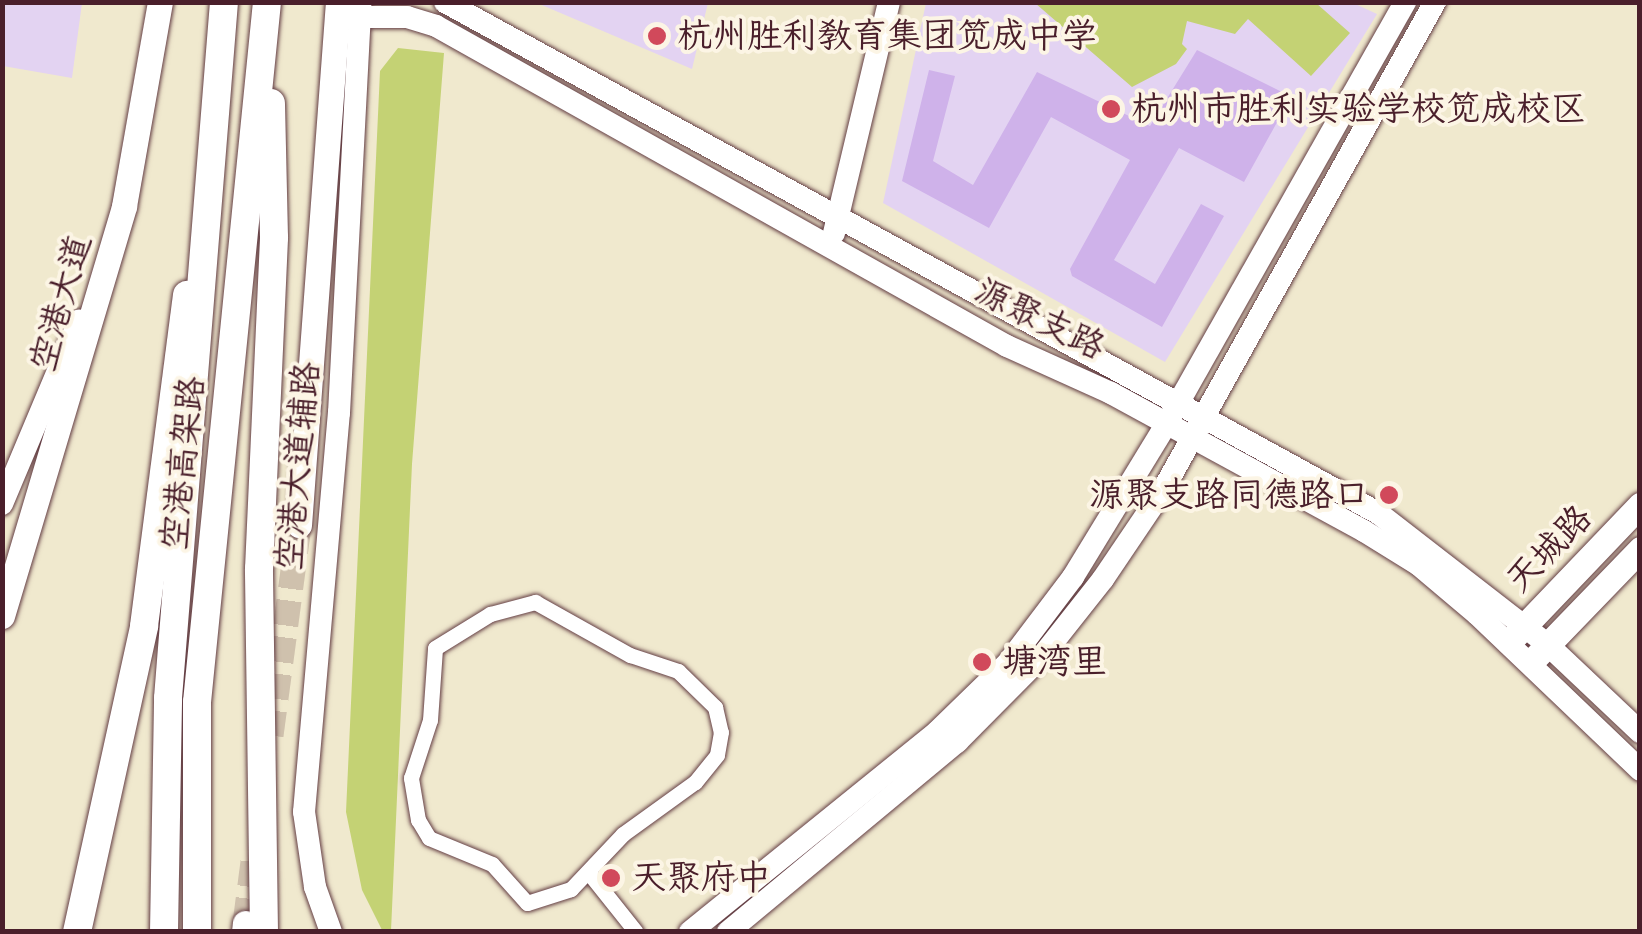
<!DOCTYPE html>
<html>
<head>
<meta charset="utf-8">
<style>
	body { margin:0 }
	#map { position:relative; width:1642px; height:934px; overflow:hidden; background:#f0e9ce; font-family:Pangolin,"LXGW WenKai TC",sans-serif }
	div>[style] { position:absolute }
	.built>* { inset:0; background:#e3d3f2 }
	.green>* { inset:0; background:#c4d274 }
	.building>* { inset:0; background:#cfb2ea }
	.primary-tunnel>* { height:25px; margin-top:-12.5px; transform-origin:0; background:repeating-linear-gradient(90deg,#cfc1ad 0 25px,transparent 0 37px) }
	.roads { filter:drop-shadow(0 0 2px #633d43) drop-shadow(0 0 2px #633d43) }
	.street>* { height:15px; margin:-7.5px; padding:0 7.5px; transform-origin:7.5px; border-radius:7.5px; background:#fff }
	.secondary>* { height:22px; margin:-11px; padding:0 11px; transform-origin:11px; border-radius:11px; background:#fff }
	.primary>* { height:25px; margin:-12.5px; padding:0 12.5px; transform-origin:12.5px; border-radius:12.5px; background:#fff }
	.highway>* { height:28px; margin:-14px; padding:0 14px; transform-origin:14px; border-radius:14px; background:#fff }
	.dots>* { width:28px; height:28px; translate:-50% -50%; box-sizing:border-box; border:5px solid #fcf5e5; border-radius:50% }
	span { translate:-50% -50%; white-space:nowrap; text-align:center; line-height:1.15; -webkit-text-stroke:8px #fcf5e5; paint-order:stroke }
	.poi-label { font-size:35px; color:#4a1f2b }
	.left { translate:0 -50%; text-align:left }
	.right { translate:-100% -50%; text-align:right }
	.street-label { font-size:35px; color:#4a1f2b }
	.frame { position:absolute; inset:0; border:5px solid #4a1f2b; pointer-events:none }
</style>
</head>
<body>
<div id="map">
	<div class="built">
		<div style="clip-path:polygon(1351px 2px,1377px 14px,1165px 362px,883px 203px,926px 3px)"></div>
		<div style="clip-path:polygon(2px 3px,82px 3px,72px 78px,3px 66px)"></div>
		<div style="clip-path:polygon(537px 3px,708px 3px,692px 69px)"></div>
	</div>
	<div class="green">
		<div style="clip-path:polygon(1035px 3px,1316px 3px,1350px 33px,1311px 76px,1248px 19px,1235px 34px,1187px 21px,1182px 44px,1187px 49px,1176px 64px,1132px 87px)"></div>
		<div style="clip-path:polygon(398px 48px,444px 53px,412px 464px,391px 931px,383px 932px,362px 890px,346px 812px,380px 71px)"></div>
	</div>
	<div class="building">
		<div style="clip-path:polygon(1197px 50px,1282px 92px,1286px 106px,1244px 182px,1179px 148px,1114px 260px,1155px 284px,1201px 204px,1224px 216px,1162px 327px,1072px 276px,1070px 269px,1130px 160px,1051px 117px,989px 228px,902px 181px,929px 70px,955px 76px,933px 161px,973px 185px,1037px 72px,1150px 126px)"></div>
	</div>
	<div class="primary-tunnel">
		<div style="left:271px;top:735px;width:212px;rotate:-82.4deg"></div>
		<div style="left:245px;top:923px;width:70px;rotate:-82.6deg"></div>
	</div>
	<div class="roads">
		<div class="street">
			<div style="left:535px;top:602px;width:109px;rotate:29.2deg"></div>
			<div style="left:630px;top:655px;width:51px;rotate:18.4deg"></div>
			<div style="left:678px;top:671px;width:52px;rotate:44.2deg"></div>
			<div style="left:715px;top:707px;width:26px;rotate:77deg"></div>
			<div style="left:721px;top:732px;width:23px;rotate:100deg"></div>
			<div style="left:717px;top:755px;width:35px;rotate:129deg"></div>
			<div style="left:695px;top:782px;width:89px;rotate:144.2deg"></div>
			<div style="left:623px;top:834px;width:76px;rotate:133.4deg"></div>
			<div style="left:571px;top:889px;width:46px;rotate:162.3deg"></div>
			<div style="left:527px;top:903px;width:52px;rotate:-131.9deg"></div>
			<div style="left:492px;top:864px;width:68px;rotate:-157.6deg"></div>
			<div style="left:429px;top:838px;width:21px;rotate:-121deg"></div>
			<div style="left:418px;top:820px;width:43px;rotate:-99.5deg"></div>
			<div style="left:411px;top:778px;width:61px;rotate:-71.9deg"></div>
			<div style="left:430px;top:720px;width:72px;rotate:-86deg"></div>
			<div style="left:435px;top:648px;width:65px;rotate:-31.7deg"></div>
			<div style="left:490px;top:614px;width:47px;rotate:-14.9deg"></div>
			<div style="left:589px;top:873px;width:75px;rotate:51.5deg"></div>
		</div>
		<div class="secondary">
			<div style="left:445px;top:2px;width:1064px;rotate:28.71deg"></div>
			<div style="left:1378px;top:513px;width:214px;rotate:37.8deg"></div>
			<div style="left:1547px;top:644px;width:128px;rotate:43.4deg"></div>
			<div style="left:359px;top:17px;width:48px"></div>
			<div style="left:407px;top:17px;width:30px;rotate:17deg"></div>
			<div style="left:436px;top:26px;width:655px;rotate:29.27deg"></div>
			<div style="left:1007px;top:346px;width:114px;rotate:24.3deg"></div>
			<div style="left:1111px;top:393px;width:288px;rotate:28.6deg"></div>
			<div style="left:1364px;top:531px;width:65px;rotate:31.7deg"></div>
			<div style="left:1419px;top:565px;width:76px;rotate:40.2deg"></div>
			<div style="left:1477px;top:614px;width:226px;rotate:43.7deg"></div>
			<div style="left:834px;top:233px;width:237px;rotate:-76.6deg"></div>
			<div style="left:2px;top:504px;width:199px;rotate:-67.2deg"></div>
			<div style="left:331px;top:932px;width:48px;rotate:-109.6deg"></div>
			<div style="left:315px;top:887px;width:76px;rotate:-98.3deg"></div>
			<div style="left:304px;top:812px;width:401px;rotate:-85deg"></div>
			<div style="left:339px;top:413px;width:408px;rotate:-87deg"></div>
			<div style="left:690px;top:932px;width:318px;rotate:-39deg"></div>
			<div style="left:937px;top:732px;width:99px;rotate:-44.2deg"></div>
			<div style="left:1008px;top:663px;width:108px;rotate:-52.9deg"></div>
			<div style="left:1073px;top:577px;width:180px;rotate:-58.6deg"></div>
			<div style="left:1167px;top:423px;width:484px;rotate:-60.5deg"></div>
			<div style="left:728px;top:932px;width:298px;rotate:-39.7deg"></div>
			<div style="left:957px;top:742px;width:122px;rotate:-45.3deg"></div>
			<div style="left:1043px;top:655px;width:97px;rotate:-51.7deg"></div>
			<div style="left:1103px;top:579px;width:107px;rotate:-56deg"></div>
			<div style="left:1163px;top:490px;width:559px;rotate:-60.87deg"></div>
		</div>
		<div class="primary">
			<div style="left:299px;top:525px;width:524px;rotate:-85.74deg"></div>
			<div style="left:2px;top:616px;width:428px;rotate:-73.4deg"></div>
			<div style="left:124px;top:206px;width:207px;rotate:-80deg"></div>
			<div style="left:1509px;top:642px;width:190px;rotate:-46.3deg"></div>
			<div style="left:1531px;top:662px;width:157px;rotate:-46deg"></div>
			<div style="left:244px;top:932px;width:9px;rotate:-84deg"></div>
		</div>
		<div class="highway">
			<div style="left:77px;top:932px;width:313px;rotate:-77.6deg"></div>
			<div style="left:144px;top:626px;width:334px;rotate:-82.6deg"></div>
			<div style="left:164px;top:932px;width:234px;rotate:-89deg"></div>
			<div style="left:168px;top:698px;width:698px;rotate:-85.4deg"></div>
			<div style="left:197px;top:932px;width:230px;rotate:-90deg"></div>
			<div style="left:197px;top:702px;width:703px;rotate:-84.29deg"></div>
			<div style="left:264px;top:932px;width:363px;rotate:-90.8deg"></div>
			<div style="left:259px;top:569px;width:332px;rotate:-87.4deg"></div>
			<div style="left:274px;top:237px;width:134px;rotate:-91.3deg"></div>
		</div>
	</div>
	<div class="dots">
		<div style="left:657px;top:36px;background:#d1495b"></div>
		<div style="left:1111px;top:109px;background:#d1495b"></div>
		<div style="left:1389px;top:495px;background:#d1495b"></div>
		<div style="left:982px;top:662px;background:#d1495b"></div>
		<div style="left:611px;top:878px;background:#d1495b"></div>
	</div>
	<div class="poi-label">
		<span class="left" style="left:677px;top:36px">杭州胜利教育集团笕成中学</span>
		<span class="left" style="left:1131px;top:109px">杭州市胜利实验学校笕成校区</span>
		<span class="right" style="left:1369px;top:495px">源聚支路同德路口</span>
		<span class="left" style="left:1002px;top:662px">塘湾里</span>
		<span class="left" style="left:631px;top:878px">天聚府中</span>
	</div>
	<div class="street-label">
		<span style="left:61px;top:303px;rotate:-74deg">空港大道</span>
		<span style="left:1040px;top:319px;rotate:26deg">源聚支路</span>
		<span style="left:183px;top:463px;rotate:-84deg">空港高架路</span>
		<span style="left:298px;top:466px;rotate:-85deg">空港大道辅路</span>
		<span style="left:1549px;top:549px;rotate:-46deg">天城路</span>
	</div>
	<div class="frame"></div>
</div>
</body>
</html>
